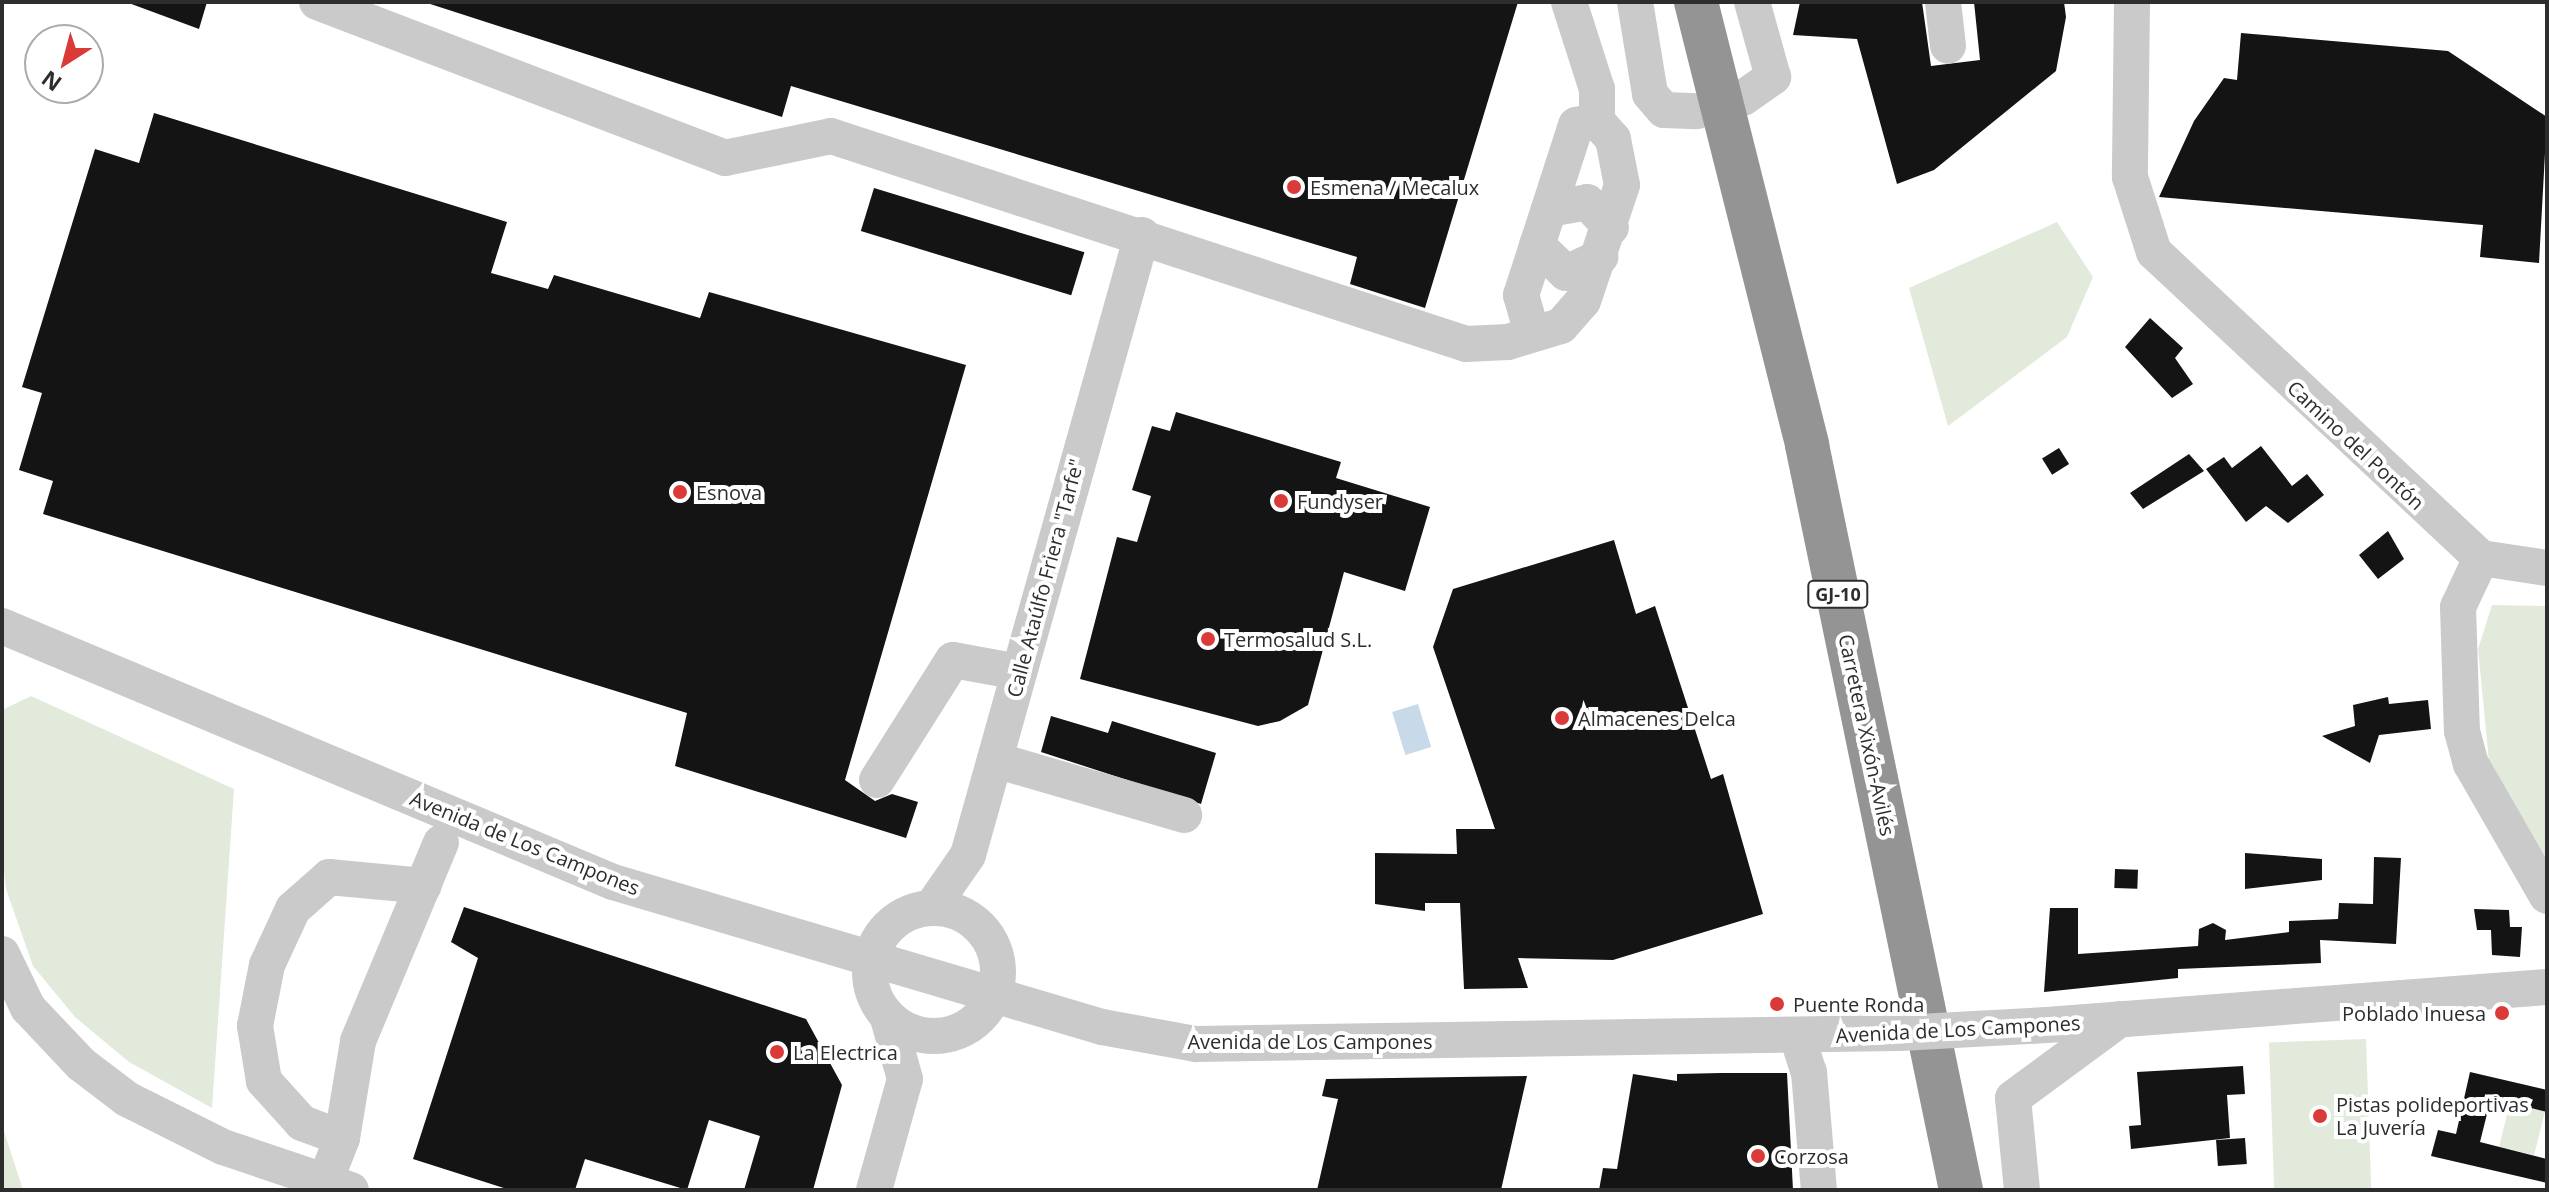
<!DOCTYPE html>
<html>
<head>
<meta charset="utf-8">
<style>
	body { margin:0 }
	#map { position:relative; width:2549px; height:1192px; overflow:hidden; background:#fff; font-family:"Open Sans",sans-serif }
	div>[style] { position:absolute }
	.green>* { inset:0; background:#e2eadb; transform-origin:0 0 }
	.water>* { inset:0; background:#c8d9e9; transform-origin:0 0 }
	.building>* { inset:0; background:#141414; transform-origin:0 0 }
	.minor>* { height:36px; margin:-18px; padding:0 18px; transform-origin:18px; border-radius:18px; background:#cacaca }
	.minor>.ring { margin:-18px; padding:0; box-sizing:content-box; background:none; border:36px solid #cacaca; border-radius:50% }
	.highway>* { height:44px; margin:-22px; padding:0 22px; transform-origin:22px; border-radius:22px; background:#949494 }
	.minor-bridge>* { height:36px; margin:-18px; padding:0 18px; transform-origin:18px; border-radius:18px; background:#cacaca }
	.dots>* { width:22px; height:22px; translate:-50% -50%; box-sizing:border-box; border:4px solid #fff; border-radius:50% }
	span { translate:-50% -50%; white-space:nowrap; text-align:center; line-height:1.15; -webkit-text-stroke:8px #fff; paint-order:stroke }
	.shield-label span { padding:2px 6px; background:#fff; border:2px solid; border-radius:6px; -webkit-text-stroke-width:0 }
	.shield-label { font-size:18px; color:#2d2d2d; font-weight:700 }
	.poi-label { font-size:20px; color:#2d2d2d }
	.left { translate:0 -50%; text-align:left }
	.right { translate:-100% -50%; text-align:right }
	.street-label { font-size:20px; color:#2d2d2d }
	.frame { position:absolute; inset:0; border:4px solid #2d2d2d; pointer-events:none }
	.north { position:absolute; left:24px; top:24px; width:80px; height:80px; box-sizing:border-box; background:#fff; border:2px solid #ababab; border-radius:50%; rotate:216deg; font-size:22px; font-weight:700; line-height:32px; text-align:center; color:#2d2d2d }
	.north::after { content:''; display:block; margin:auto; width:28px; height:36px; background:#da3b39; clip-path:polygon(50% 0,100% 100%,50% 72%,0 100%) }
</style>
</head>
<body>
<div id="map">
	<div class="green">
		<div style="clip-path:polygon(2057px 222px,2093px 277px,2067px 337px,1948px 426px,1909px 288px)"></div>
		<div style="clip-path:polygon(2492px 605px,2547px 606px,2547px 860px,2489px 761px,2478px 649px)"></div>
		<div style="clip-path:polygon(31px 696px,234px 789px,212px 1108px,129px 1062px,75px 1017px,33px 966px,6px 889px,2px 853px,2px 710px)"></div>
		<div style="left:2366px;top:1039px;width:151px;height:97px;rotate:88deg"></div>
		<div style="left:2511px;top:1099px;width:36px;height:49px;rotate:14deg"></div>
		<div style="clip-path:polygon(2px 1125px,23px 1190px,2px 1190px)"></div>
	</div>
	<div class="water">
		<div style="left:1418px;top:704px;width:45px;height:27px;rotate:73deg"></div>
	</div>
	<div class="building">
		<div style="clip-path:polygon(126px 2px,207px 2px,199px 29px)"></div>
		<div style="clip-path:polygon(424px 2px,1518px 2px,1425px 308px,1350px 284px,1357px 257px,791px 86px,782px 117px)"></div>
		<div style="clip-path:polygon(1800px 2px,1922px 2px,1931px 66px,1980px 60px,1974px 2px,2064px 2px,2066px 17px,2056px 71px,1934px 170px,1897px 184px,1857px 39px,1793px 35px)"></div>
		<div style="clip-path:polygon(2241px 33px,2448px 51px,2547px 117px,2539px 263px,2480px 257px,2483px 225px,2159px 197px,2194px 121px,2224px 78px,2237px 80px)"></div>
		<div style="clip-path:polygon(154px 113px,507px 222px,491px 273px,548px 289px,554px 275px,700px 318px,709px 292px,966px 365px,845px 780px,875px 801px,892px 794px,918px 802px,906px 838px,675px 766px,687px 713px,43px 514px,53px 481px,19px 470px,42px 393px,22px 387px,95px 149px,139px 163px)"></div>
		<div style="left:874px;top:188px;width:220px;height:45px;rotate:17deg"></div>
		<div style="clip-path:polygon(2150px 318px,2183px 348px,2175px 358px,2193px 384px,2172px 398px,2125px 347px)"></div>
		<div style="clip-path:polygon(1176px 412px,1341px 462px,1336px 478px,1430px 507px,1405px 591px,1344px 572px,1308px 705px,1280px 721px,1258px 726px,1080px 679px,1117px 537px,1137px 542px,1151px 496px,1132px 490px,1152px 426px,1170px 431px)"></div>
		<div style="clip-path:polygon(2261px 446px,2292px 486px,2307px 474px,2324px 495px,2288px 523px,2266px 506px,2246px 522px,2206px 469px,2224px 457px,2232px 468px)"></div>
		<div style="left:2059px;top:448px;width:19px;height:20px;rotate:58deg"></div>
		<div style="clip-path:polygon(2189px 454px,2204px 471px,2143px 509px,2130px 493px)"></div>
		<div style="clip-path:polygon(2388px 531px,2404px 559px,2378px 579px,2359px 555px)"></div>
		<div style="clip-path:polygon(1614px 540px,1636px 614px,1655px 606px,1711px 779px,1723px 774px,1763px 914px,1613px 960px,1518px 958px,1528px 988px,1464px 989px,1460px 903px,1425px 903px,1425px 911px,1375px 904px,1375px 853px,1457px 854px,1456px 829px,1495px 829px,1433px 647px,1453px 589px)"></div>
		<div style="clip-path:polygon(2388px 697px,2389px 704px,2428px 700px,2431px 729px,2379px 735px,2370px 763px,2322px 736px,2355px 726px,2353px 705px)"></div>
		<div style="clip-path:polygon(1051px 716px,1108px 733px,1112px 721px,1216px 753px,1201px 804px,1041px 752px)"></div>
		<div style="clip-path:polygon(2245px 853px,2322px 859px,2322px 880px,2245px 889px)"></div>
		<div style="clip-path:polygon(2374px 857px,2401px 858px,2396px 944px,2320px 940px,2321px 963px,2178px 969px,2178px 978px,2044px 992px,2050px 908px,2078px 908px,2078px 954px,2198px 946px,2199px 929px,2213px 923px,2226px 930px,2225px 940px,2289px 932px,2289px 921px,2338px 919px,2339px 903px,2373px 904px)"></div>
		<div style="left:2115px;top:869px;width:23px;height:19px;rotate:2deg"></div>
		<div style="clip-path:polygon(464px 907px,806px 1019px,842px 1085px,813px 1190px,744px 1190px,760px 1136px,709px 1120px,687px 1190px,585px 1159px,575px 1190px,510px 1190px,413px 1159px,478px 958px,451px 942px)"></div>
		<div style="clip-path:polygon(2474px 909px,2509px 910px,2510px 927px,2522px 927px,2520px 957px,2492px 955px,2491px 930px,2477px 930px)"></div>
		<div style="clip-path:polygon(2243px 1066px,2245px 1094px,2227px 1095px,2230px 1138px,2131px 1149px,2129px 1126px,2141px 1125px,2137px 1072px)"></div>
		<div style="clip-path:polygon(2470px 1072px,2547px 1090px,2547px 1112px,2491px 1098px,2480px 1142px,2547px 1159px,2547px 1183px,2431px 1156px,2438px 1130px,2456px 1134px)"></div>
		<div style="clip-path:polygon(1721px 1073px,1787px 1073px,1793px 1190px,1599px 1190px,1603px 1168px,1617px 1169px,1633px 1074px,1677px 1081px,1677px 1074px)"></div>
		<div style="clip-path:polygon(1527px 1076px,1501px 1190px,1317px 1190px,1338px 1099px,1322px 1096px,1326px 1079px)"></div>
		<div style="left:2245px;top:1138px;width:26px;height:29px;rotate:86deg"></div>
	</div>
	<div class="minor">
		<div style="left:317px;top:2px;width:437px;rotate:20.9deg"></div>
		<div style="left:725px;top:158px;width:108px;rotate:-11.7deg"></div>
		<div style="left:831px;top:136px;width:668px;rotate:18.14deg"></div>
		<div style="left:1466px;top:344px;width:42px;rotate:-2.7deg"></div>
		<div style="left:1508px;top:342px;width:55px;rotate:-16.8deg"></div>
		<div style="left:1561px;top:326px;width:33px;rotate:-49deg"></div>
		<div style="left:1583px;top:301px;width:122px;rotate:-71.4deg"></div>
		<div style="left:1622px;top:185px;width:47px;rotate:-101.1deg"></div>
		<div style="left:1613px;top:139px;width:24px;rotate:-132deg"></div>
		<div style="left:1597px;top:121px;width:21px;rotate:169deg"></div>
		<div style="left:1576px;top:125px;width:179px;rotate:107.9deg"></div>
		<div style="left:1521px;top:295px;width:37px;rotate:74deg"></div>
		<div style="left:1569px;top:2px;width:91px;rotate:72.2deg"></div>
		<div style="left:1597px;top:89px;width:32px;rotate:90deg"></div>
		<div style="left:1635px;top:2px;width:93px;rotate:80.7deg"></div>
		<div style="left:1650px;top:94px;width:21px;rotate:49deg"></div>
		<div style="left:1664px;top:110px;width:33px;rotate:2deg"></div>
		<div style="left:1943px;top:2px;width:44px;rotate:83.5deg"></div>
		<div style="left:2132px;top:2px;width:175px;rotate:90.7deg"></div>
		<div style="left:2130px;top:177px;width:79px;rotate:72.3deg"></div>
		<div style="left:2154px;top:252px;width:448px;rotate:43.1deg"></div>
		<div style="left:2481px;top:558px;width:54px;rotate:115.1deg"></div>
		<div style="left:2458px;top:607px;width:124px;rotate:88.2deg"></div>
		<div style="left:2462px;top:731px;width:34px;rotate:75deg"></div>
		<div style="left:2471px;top:764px;width:152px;rotate:60.1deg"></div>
		<div style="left:1743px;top:98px;width:37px;rotate:-35deg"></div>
		<div style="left:1773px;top:77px;width:78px;rotate:-105.6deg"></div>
		<div style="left:1549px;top:209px;width:39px;rotate:-10deg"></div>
		<div style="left:1587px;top:202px;width:35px;rotate:47deg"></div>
		<div style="left:1537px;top:245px;width:40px;rotate:44deg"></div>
		<div style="left:1566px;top:273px;width:38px;rotate:-25deg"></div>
		<div style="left:2481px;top:558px;width:67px;rotate:8.6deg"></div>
		<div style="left:2px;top:626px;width:662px;rotate:22.73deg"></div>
		<div style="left:613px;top:882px;width:510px;rotate:16.52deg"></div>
		<div style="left:1102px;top:1027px;width:96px;rotate:10.3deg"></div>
		<div style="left:1196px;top:1044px;width:704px;rotate:-0.9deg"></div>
		<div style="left:995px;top:760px;width:197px;rotate:16.2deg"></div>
		<div style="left:877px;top:780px;width:142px;rotate:-57.7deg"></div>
		<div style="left:953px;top:660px;width:67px;rotate:10.3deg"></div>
		<div style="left:932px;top:907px;width:63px;rotate:-55.3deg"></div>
		<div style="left:968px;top:855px;width:644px;rotate:-74.32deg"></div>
		<div class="ring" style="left:870px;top:908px;width:92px;height:92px"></div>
		<div style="left:2px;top:954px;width:60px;rotate:64.3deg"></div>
		<div style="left:28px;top:1008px;width:77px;rotate:46.6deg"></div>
		<div style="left:81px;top:1064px;width:58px;rotate:37.3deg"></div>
		<div style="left:127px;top:1099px;width:107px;rotate:26.6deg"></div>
		<div style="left:223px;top:1147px;width:135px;rotate:18.6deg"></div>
		<div style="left:2047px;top:1025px;width:501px;rotate:-4.35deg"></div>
		<div style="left:1797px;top:1036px;width:38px;rotate:72deg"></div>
		<div style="left:1809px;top:1072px;width:118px;rotate:85.2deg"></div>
		<div style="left:342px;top:1138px;width:98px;rotate:-80.6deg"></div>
		<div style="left:358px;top:1041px;width:215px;rotate:-67.3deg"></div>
		<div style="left:325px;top:1182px;width:47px;rotate:-68.9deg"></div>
		<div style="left:342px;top:1138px;width:43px;rotate:-159.4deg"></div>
		<div style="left:302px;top:1123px;width:57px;rotate:-132.1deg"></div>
		<div style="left:264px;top:1081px;width:56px;rotate:-99.3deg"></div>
		<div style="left:255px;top:1026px;width:62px;rotate:-78.9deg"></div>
		<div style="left:267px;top:965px;width:62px;rotate:-65.1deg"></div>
		<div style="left:293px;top:909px;width:48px;rotate:-41.6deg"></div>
		<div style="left:329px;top:877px;width:95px;rotate:5.4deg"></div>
		<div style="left:874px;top:1190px;width:115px;rotate:-74.4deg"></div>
		<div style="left:905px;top:1079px;width:63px;rotate:-105.6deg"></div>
		<div style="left:2022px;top:1190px;width:92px;rotate:-95.6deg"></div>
		<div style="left:2013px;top:1098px;width:133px;rotate:-36.4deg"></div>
	</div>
	<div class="highway">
		<div style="left:1696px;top:2px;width:457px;rotate:75.9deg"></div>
		<div style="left:1807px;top:445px;width:761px;rotate:78.32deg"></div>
	</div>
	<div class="minor-bridge">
		<div style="left:1900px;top:1033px;width:147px;rotate:-3.1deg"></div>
	</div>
	<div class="dots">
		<div style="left:1294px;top:187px;background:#da3b39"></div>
		<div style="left:680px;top:492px;background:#da3b39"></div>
		<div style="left:1281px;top:501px;background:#da3b39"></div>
		<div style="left:1208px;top:639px;background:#da3b39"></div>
		<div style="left:1562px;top:718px;background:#da3b39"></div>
		<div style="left:1777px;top:1004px;background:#da3b39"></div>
		<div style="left:2502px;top:1013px;background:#da3b39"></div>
		<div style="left:777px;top:1052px;background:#da3b39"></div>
		<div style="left:2320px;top:1116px;background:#da3b39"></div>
		<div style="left:1758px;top:1156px;background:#da3b39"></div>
	</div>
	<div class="shield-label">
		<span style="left:1838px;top:594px">GJ-10</span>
	</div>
	<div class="poi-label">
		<span class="left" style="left:1310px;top:187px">Esmena / Mecalux</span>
		<span class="left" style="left:696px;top:492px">Esnova</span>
		<span class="left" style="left:1297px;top:501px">Fundyser</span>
		<span class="left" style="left:1224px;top:639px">Termosalud S.L.</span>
		<span class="left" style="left:1578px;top:718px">Almacenes Delca</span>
		<span class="left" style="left:1793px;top:1004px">Puente Ronda</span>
		<span class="right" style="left:2486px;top:1013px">Poblado Inuesa</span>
		<span class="left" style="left:793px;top:1052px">La Electrica</span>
		<span class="left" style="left:2336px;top:1116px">Pistas polideportivas<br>La Juvería</span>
		<span class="left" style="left:1774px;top:1156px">Corzosa</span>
	</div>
	<div class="street-label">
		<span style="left:2356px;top:445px;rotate:43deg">Camino del Pontón</span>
		<span style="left:1045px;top:578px;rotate:-75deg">Calle Ataúlfo Friera "Tarfe"</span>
		<span style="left:1867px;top:735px;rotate:78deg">Carretera Xixón-Avilés</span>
		<span style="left:525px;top:843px;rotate:22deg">Avenida de Los Campones</span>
		<span style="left:1958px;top:1029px;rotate:-3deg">Avenida de Los Campones</span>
		<span style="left:1310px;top:1041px">Avenida de Los Campones</span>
	</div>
	<div class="frame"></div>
	<div class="north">N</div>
</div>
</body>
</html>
